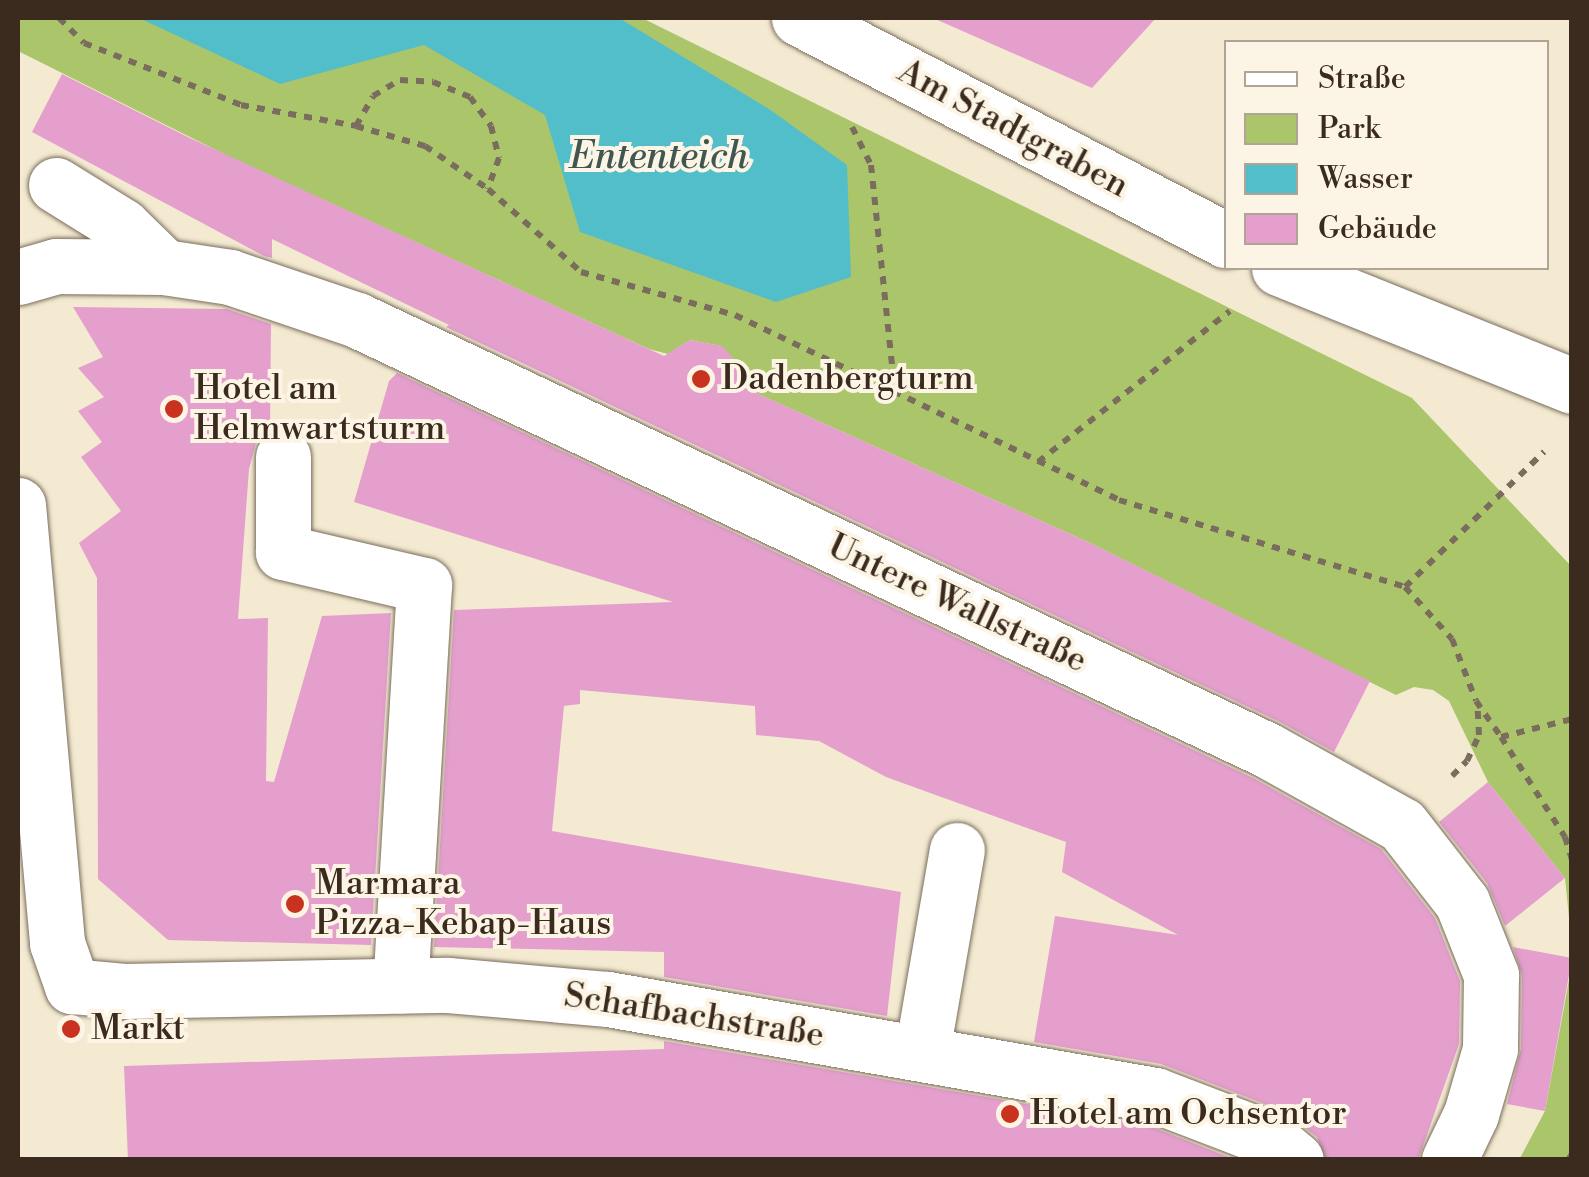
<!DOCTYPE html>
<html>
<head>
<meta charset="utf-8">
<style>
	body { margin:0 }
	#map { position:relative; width:1589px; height:1177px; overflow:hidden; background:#f3ead1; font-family:"Libre Bodoni",serif }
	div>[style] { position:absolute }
	.green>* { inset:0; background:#abc56a }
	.water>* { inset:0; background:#51bec9 }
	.building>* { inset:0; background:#e49fcd }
	.path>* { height:6px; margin-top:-3px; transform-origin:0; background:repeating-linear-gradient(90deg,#7b6d5d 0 8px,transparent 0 16px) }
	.roads { filter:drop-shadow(0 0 2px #7b6d5d) drop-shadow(0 0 2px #7b6d5d) }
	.minor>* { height:55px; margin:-27.5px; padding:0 27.5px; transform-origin:27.5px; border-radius:27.5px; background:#fff }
	.dots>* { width:28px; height:28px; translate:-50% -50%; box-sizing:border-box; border:5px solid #fcf5e5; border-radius:50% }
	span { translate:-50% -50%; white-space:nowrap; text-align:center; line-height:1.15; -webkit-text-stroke:8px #fcf5e5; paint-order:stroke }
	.street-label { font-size:35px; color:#3b2a1e }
	.poi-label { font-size:35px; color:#3b2a1e }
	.left { translate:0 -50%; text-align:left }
	.water-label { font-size:38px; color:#425651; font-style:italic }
	.frame { position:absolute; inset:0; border:20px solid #3b2a1e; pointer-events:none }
	.legend { position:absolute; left:1224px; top:40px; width:325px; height:230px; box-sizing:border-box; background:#fcf5e5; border:2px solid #afa495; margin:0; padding:12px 18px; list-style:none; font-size:30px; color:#3b2a1e }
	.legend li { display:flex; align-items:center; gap:20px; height:50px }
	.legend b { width:50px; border:2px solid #afa495 }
</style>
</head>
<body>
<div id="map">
	<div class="green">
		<div style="clip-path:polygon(18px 18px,642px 18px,1412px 398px,1571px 566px,1571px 937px,1565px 878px,1488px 782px,1449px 701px,1433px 690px,1414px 687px,1396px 695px,1090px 543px,747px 389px,742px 368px,721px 346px,690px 340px,668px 354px,649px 349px,232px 158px,18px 51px)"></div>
		<div style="clip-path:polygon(1571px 969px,1571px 1159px,1519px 1160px,1545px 1111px)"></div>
	</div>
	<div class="water">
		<div style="clip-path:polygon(139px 18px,619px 18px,769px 109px,847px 165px,851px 277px,776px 302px,580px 232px,545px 115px,424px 45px,280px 84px)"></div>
	</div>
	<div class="building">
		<div style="clip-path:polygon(933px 18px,1156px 18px,1092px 88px)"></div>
		<div style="clip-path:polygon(62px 74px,190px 138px,664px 356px,690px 340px,722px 346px,742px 368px,747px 389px,1090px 543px,1370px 681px,1334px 752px,1280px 722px,446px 327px,449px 325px,272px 239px,272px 258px,264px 256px,32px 132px)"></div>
		<div style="clip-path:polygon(73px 307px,227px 309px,271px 324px,270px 429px,256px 442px,249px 469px,238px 619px,268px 618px,266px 781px,274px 782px,322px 616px,391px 613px,371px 945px,168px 940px,98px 879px,97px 578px,79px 543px,121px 511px,81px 457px,102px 442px,78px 411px,104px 397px,78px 368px,103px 357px)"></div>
		<div style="clip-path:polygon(397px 373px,1253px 778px,1381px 849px,1435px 918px,1460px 981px,1459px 1044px,1418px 1160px,1326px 1160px,1317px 1137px,1283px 1111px,1161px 1064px,1034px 1042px,1055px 916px,1178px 935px,1062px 872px,1066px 842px,886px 777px,819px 741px,756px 735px,755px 706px,580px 690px,580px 704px,564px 706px,552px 831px,901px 892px,887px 1016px,664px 977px,664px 952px,434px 947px,454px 610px,673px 602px,354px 502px,389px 381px)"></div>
		<div style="clip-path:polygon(1488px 782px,1565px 878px,1505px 926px,1487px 883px,1439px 822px)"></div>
		<div style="clip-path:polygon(1513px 947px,1572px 958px,1545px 1111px,1507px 1104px,1521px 1049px,1522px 975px)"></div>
		<div style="clip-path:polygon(664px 1041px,1147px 1125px,1236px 1160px,128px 1160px,124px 1066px,664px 1049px)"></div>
	</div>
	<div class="path">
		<div style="left:59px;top:18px;width:35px;rotate:45deg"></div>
		<div style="left:84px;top:43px;width:169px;rotate:21.5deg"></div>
		<div style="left:241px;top:105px;width:117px;rotate:10.3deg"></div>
		<div style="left:356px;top:126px;width:72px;rotate:16.2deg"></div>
		<div style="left:425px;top:146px;width:76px;rotate:34.3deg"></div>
		<div style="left:488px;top:189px;width:125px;rotate:41.7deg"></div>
		<div style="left:581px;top:272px;width:160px;rotate:15.6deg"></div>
		<div style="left:735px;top:315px;width:426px;rotate:25.7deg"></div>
		<div style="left:1119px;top:500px;width:299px;rotate:16.9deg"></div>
		<div style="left:1405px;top:587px;width:70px;rotate:47.9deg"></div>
		<div style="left:1452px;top:639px;width:66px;rotate:68.8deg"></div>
		<div style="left:1476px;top:701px;width:44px;rotate:55.2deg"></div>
		<div style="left:1501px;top:737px;width:73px;rotate:-14.2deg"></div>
		<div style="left:356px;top:126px;width:34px;rotate:-60deg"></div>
		<div style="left:373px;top:96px;width:31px;rotate:-31deg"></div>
		<div style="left:400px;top:80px;width:33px;rotate:3deg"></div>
		<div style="left:433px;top:82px;width:40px;rotate:22deg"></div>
		<div style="left:470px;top:97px;width:36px;rotate:54deg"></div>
		<div style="left:491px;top:126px;width:33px;rotate:76deg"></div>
		<div style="left:499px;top:158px;width:33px;rotate:110deg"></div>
		<div style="left:852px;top:127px;width:42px;rotate:63.4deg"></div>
		<div style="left:871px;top:165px;width:230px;rotate:84deg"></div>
		<div style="left:1038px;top:462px;width:244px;rotate:-38.2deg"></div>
		<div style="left:1405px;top:587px;width:194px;rotate:-44.2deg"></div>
		<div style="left:1501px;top:737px;width:119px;rotate:57.4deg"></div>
		<div style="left:1565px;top:837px;width:24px;rotate:73deg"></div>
		<div style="left:1452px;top:776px;width:21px;rotate:-45deg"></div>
		<div style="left:1467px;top:761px;width:29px;rotate:-65deg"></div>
		<div style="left:1479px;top:735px;width:33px;rotate:-93deg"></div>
		<div style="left:1568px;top:1160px;width:7px;rotate:-56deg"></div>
	</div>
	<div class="roads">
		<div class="minor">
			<div style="left:799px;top:18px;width:481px;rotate:27.5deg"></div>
			<div style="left:56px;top:185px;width:78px;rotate:31.8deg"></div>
			<div style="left:122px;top:226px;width:59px;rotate:44.3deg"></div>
			<div style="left:1279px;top:268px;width:316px;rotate:21.9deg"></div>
			<div style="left:18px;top:277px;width:40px;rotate:-16deg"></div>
			<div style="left:56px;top:266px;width:108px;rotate:0.5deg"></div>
			<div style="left:164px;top:267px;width:67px;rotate:8.6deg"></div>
			<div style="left:230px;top:277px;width:134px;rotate:18.7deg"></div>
			<div style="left:357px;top:320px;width:1006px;rotate:25.29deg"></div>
			<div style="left:1267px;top:750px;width:154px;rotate:29.1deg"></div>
			<div style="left:1402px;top:825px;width:98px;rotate:52.1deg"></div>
			<div style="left:1462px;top:902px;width:79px;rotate:68.3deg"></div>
			<div style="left:1491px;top:975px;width:74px;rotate:90.8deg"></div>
			<div style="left:1490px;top:1049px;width:68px;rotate:106.3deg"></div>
			<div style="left:1471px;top:1114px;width:51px;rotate:115.6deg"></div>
			<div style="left:283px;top:457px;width:95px;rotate:90deg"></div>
			<div style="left:283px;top:552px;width:145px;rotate:13.2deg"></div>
			<div style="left:424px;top:585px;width:401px;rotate:93.4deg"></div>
			<div style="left:18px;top:505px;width:440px;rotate:84.9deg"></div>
			<div style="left:57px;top:943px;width:46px;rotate:70.8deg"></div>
			<div style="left:72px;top:986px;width:52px;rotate:5.5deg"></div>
			<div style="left:124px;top:991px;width:324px;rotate:-1.1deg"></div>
			<div style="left:448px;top:985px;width:161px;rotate:5deg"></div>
			<div style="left:608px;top:999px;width:555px;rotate:9.95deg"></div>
			<div style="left:1155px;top:1095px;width:125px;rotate:21deg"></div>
			<div style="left:1272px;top:1140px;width:31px;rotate:40deg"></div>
			<div style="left:922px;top:1052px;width:205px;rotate:-80.2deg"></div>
		</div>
	</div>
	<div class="dots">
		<div style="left:701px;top:379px;background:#c8321e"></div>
		<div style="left:174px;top:409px;background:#c8321e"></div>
		<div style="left:295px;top:904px;background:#c8321e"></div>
		<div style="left:71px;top:1029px;background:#c8321e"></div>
		<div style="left:1010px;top:1114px;background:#c8321e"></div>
	</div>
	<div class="street-label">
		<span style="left:1013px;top:129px;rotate:28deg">Am Stadtgraben</span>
		<span style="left:957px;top:604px;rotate:25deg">Untere Wallstraße</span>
		<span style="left:694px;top:1016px;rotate:9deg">Schafbachstraße</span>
	</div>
	<div class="poi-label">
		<span class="left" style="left:721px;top:379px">Dadenbergturm</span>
		<span class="left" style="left:194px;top:409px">Hotel am<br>Helmwartsturm</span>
		<span class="left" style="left:315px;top:904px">Marmara<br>Pizza-Kebap-Haus</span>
		<span class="left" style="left:91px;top:1029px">Markt</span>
		<span class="left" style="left:1030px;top:1114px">Hotel am Ochsentor</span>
	</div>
	<div class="water-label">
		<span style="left:659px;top:157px">Ententeich</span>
	</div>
	<div class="frame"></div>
	<ul class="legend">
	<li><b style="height:12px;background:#fff"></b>Straße</li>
	<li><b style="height:28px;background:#abc56a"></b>Park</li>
	<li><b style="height:28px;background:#51bec9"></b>Wasser</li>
	<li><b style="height:28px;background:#e49fcd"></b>Gebäude</li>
	</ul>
</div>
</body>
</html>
